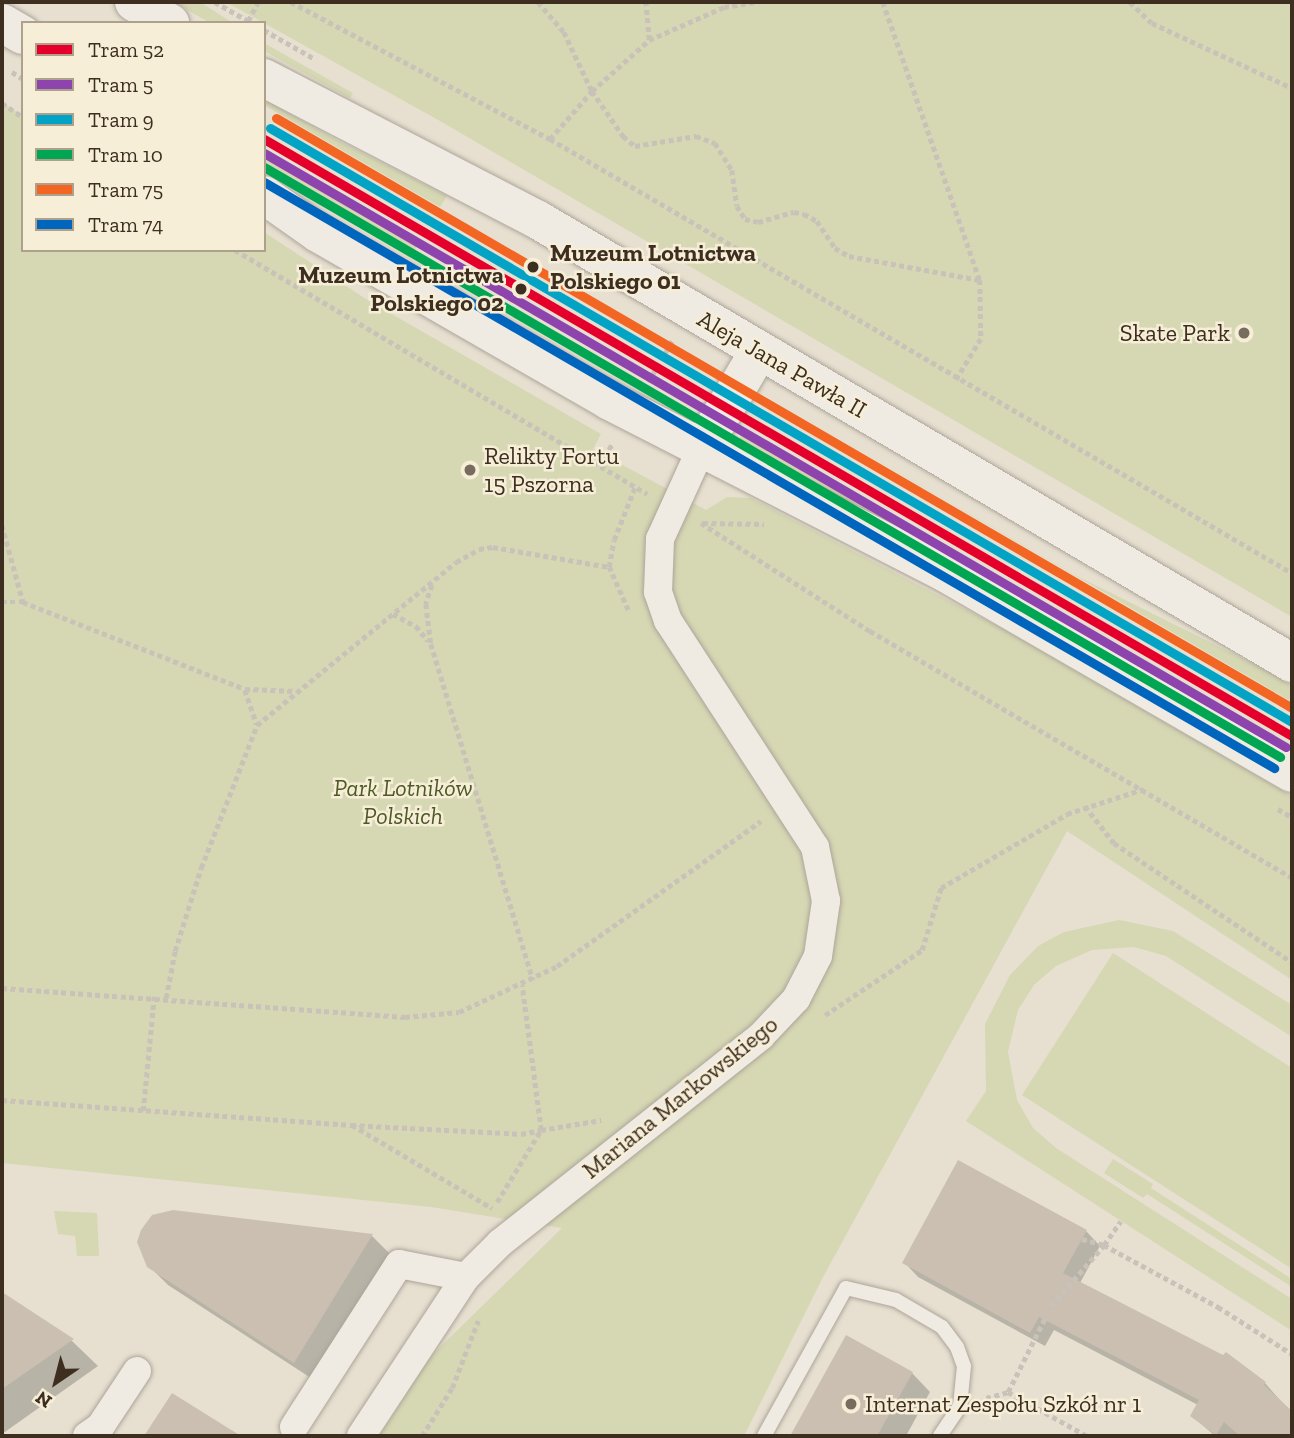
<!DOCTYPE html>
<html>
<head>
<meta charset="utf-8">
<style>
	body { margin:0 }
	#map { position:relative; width:1294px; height:1438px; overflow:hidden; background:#e7e0d1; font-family:"Zilla Slab",serif }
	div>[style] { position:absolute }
	.green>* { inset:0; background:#d6d7b3 }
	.shadow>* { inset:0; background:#0003 }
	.building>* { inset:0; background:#cbbfb2 }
	.path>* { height:4.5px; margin-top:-2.25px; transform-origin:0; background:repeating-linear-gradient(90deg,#c8c2b9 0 5px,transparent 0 8.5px) }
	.roads { filter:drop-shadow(0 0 2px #ada599) drop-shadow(0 0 2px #ada599) }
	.service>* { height:14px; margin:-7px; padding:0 7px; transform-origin:7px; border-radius:7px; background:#efebe3 }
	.minor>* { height:28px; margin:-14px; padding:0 14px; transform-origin:14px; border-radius:14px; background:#efebe3 }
	.secondary>* { height:38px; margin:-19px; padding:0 19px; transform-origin:19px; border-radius:19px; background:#efebe3 }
	.tram-1>* { height:9px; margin:-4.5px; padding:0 4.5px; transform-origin:4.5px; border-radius:4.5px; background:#e4002b }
	.tram-2>* { height:9px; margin:-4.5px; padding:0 4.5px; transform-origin:4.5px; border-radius:4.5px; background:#8e44ad }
	.tram-3>* { height:9px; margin:-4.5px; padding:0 4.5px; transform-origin:4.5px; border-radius:4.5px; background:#03a3c5 }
	.tram-4>* { height:9px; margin:-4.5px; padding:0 4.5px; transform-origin:4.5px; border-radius:4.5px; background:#00a651 }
	.tram-5>* { height:9px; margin:-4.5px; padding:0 4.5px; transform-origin:4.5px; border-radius:4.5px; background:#f26522 }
	.tram-6>* { height:9px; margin:-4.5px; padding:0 4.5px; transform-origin:4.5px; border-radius:4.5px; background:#0065bd }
	.dots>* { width:19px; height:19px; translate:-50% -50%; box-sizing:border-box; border:4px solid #f7eed8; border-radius:50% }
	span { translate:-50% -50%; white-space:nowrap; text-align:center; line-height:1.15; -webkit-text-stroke:5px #f7eed8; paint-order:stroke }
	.stop-label { font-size:24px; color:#3d2e20; font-weight:700 }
	.left { translate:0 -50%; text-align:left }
	.right { translate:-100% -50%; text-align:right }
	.poi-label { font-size:24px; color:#3d2e20 }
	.street-label { font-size:24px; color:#3d2e20 }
	.park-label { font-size:24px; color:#4d5a26; font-style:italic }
	.frame { position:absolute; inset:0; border:4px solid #3d2e20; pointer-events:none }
	.legend { position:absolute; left:21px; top:21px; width:245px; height:231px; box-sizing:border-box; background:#f7eed8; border:2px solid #ada18e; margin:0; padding:9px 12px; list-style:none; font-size:21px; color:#3d2e20 }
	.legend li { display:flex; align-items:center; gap:14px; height:35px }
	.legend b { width:35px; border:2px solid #ada18e }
	.north { position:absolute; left:21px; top:1347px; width:70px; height:70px; -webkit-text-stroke:5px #f7eed8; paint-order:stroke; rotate:215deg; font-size:19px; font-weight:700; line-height:28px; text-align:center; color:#3d2e20 }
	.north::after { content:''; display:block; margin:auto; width:24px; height:32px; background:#3d2e20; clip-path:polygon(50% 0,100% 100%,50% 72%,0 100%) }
</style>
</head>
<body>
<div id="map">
	<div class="green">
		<div style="clip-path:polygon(174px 2px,200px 2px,233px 23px,210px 23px)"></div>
		<div style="clip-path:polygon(226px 2px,1292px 2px,1292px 617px,440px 121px)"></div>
		<div style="clip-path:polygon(264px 43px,353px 93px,350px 98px,264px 51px)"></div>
		<div style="clip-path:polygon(264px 99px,337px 140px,447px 196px,440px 207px,264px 105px)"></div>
		<div style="clip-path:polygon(2px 103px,23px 115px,23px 250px,264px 250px,264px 232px,369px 301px,601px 434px,593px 449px,706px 510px,727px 497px,751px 498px,1007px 631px,1292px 796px,1292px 980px,1067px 831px,822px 1279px,744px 1436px,379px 1436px,430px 1357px,562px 1228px,431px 1207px,2px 1163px)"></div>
		<div style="clip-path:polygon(264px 150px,420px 241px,410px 258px,264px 164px)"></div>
		<div style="clip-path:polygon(774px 400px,1075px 575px,1264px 669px,1292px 686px,1292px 702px)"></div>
		<div style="clip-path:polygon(741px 426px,1292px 747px,1292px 751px,948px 552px,754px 455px,740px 439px)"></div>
		<div style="clip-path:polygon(1119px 920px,1173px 931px,1292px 1005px,1292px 1037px,1166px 956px,1134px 947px,1092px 950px,1056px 966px,1034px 985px,1018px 1010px,1008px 1052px,1017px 1100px,1033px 1128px,1056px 1148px,1292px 1299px,1292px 1331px,966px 1121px,986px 1091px,985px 1024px,1010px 975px,1038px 946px,1064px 932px)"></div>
		<div style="clip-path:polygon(1113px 953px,1292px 1068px,1292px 1269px,1022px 1095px)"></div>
		<div style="clip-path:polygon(1113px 1159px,1153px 1184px,1151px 1188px,1292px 1279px,1292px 1287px,1147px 1194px,1143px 1198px,1104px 1173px)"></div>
		<div style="clip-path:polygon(54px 1211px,97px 1213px,99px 1256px,77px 1256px,75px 1236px,58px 1234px)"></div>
	</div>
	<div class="shadow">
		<div style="clip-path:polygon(173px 1212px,372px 1236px,391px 1255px,314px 1380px,168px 1285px,149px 1266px)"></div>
		<div style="clip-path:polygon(1086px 1231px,1100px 1246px,1080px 1283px,1265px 1383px,1292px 1414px,1292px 1436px,1215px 1436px,1192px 1416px,1198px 1405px,1054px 1330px,1045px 1346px,918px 1277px,904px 1262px)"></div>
		<div style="clip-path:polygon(2px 1294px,72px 1341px,98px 1366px,2px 1434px)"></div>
		<div style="clip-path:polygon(847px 1337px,912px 1373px,930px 1392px,906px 1436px,792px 1436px)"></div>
	</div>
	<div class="building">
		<div style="clip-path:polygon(958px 1160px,1087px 1230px,1063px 1273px,1223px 1355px,1226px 1352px,1266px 1382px,1264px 1385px,1292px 1411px,1292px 1436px,1240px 1436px,1224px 1422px,1216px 1435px,1190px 1416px,1199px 1400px,1039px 1317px,1030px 1333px,902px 1263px)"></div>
		<div style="clip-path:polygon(173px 1210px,373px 1234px,294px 1363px,147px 1267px,137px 1242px,141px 1230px,152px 1215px)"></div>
		<div style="clip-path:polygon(2px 1292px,74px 1339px,2px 1389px)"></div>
		<div style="clip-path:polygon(846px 1335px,913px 1372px,877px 1436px,790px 1436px)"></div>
		<div style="clip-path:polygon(172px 1393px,241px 1436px,144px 1436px)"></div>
	</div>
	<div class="path">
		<div style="left:215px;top:2px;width:43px;rotate:29.6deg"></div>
		<div style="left:291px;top:2px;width:293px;rotate:27.9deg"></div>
		<div style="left:550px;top:139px;width:860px;rotate:30.32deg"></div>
		<div style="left:538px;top:2px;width:40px;rotate:49deg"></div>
		<div style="left:564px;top:32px;width:65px;rotate:64.6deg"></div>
		<div style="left:592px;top:91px;width:55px;rotate:55.4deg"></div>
		<div style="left:623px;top:136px;width:16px;rotate:40deg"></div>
		<div style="left:635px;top:146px;width:62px;rotate:-9.3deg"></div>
		<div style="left:696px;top:136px;width:20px;rotate:20deg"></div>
		<div style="left:715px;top:143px;width:32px;rotate:58deg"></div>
		<div style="left:732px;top:170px;width:36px;rotate:82deg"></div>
		<div style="left:737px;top:206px;width:15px;rotate:58deg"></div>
		<div style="left:745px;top:219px;width:13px;rotate:13deg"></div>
		<div style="left:758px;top:222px;width:37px;rotate:-16deg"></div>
		<div style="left:794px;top:212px;width:10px;rotate:11deg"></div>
		<div style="left:804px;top:214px;width:15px;rotate:28deg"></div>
		<div style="left:817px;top:221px;width:32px;rotate:56deg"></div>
		<div style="left:835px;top:248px;width:16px;rotate:30deg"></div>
		<div style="left:849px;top:256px;width:133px;rotate:10.4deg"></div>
		<div style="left:883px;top:2px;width:294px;rotate:70.8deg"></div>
		<div style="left:980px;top:280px;width:59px;rotate:89deg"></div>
		<div style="left:981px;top:339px;width:48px;rotate:121.4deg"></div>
		<div style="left:1130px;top:2px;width:30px;rotate:44deg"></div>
		<div style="left:1152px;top:23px;width:154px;rotate:24.9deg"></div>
		<div style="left:248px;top:21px;width:21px;rotate:-62deg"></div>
		<div style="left:264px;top:30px;width:59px;rotate:29.6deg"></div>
		<div style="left:649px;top:40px;width:82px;rotate:-23.7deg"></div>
		<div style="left:724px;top:7px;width:31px;rotate:-9deg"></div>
		<div style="left:12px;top:72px;width:13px;rotate:32deg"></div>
		<div style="left:2px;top:103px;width:25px;rotate:34deg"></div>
		<div style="left:550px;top:139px;width:64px;rotate:-48.8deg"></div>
		<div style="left:592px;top:91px;width:76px;rotate:-41.8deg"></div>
		<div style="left:649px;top:40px;width:38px;rotate:-95deg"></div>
		<div style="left:235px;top:250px;width:479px;rotate:30.6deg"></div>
		<div style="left:648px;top:382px;width:48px;rotate:-59.7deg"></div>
		<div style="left:600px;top:464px;width:23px;rotate:-59deg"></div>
		<div style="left:701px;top:523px;width:201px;rotate:32.6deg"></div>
		<div style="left:870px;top:631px;width:489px;rotate:30.3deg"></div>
		<div style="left:703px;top:523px;width:61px;rotate:0.9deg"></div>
		<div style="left:2px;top:525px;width:80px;rotate:74.7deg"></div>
		<div style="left:23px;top:602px;width:238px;rotate:21.4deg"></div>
		<div style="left:245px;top:689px;width:51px;rotate:2.2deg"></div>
		<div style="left:432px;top:585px;width:20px;rotate:108deg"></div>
		<div style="left:426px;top:604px;width:40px;rotate:82.9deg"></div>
		<div style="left:431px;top:644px;width:351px;rotate:73.1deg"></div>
		<div style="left:2px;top:602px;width:21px"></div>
		<div style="left:628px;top:610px;width:47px;rotate:-113.8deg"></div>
		<div style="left:609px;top:567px;width:27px;rotate:-80deg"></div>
		<div style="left:614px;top:540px;width:57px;rotate:-68.4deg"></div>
		<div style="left:393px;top:614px;width:26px;rotate:28deg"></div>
		<div style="left:416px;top:626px;width:19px;rotate:51deg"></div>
		<div style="left:245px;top:690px;width:36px;rotate:71deg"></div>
		<div style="left:1085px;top:806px;width:47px;rotate:51.9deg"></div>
		<div style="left:1114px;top:843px;width:214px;rotate:33.8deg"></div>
		<div style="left:1278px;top:809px;width:16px;rotate:30deg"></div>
		<div style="left:2px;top:988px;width:404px;rotate:4.1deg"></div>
		<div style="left:405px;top:1017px;width:54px;rotate:-5.3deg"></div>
		<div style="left:459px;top:1012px;width:108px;rotate:-25.1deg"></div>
		<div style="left:557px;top:966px;width:250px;rotate:-35.4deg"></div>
		<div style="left:166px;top:998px;width:48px;rotate:-79.2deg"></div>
		<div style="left:175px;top:951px;width:87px;rotate:-72.6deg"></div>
		<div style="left:201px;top:868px;width:154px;rotate:-68.6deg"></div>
		<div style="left:257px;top:725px;width:257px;rotate:-39.3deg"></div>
		<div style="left:456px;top:562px;width:26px;rotate:-29deg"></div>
		<div style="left:479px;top:549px;width:14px;rotate:-8deg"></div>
		<div style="left:493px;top:547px;width:118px;rotate:9.8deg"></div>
		<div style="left:825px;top:1015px;width:117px;rotate:-33.8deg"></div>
		<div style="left:922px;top:950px;width:65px;rotate:-73deg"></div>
		<div style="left:941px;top:888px;width:146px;rotate:-30.4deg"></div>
		<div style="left:1067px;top:814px;width:80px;rotate:-18.2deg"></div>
		<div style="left:2px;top:1100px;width:350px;rotate:4.1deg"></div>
		<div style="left:351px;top:1125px;width:170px;rotate:3deg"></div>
		<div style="left:521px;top:1134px;width:20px;rotate:-11deg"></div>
		<div style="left:541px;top:1130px;width:146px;rotate:-97.5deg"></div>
		<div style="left:143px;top:1111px;width:115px;rotate:-84.5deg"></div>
		<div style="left:352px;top:1125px;width:163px;rotate:30.7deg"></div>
		<div style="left:497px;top:1202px;width:84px;rotate:-58.6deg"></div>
		<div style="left:541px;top:1130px;width:61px;rotate:-9.5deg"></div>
		<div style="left:1082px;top:1239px;width:23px;rotate:15deg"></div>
		<div style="left:1104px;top:1245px;width:29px;rotate:-55deg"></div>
		<div style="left:1051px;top:1306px;width:81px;rotate:-49deg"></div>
		<div style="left:1104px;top:1245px;width:130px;rotate:28.5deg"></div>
		<div style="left:1218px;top:1307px;width:88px;rotate:32.4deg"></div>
		<div style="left:1008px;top:1392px;width:90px;rotate:29.1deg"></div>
		<div style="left:986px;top:1398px;width:23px;rotate:-15deg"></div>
		<div style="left:1008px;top:1392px;width:85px;rotate:-63.4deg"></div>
		<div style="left:422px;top:1436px;width:57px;rotate:-58deg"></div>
		<div style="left:452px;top:1388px;width:72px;rotate:-68.8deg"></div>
	</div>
	<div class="roads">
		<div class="service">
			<div style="left:764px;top:1436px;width:169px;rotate:-61deg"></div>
			<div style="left:846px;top:1288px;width:51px;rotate:13.5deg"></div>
			<div style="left:896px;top:1300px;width:53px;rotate:30.4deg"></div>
			<div style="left:942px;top:1327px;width:25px;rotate:53deg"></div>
			<div style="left:957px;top:1347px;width:20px;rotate:70deg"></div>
			<div style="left:964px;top:1366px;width:40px;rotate:95.7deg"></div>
			<div style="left:960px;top:1406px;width:36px;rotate:124deg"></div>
		</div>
		<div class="minor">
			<div style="left:294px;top:1427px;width:194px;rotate:-57.2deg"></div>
			<div style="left:399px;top:1264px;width:68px;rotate:11deg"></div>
			<div style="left:87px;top:1436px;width:16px;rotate:-35deg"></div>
			<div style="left:100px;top:1427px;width:67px;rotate:-56.5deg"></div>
			<div style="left:361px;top:1436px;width:191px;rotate:-56.6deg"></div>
			<div style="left:466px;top:1277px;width:48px;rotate:-45deg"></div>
			<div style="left:500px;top:1243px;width:333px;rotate:-38.4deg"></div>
			<div style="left:761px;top:1036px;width:51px;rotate:-46.6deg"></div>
			<div style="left:796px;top:999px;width:48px;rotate:-62.9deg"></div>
			<div style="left:818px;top:956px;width:56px;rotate:-81.7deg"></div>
			<div style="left:826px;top:901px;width:55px;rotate:-101.5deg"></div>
			<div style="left:815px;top:847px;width:270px;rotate:-123deg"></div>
			<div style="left:668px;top:621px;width:31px;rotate:-109deg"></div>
			<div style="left:658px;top:592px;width:53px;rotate:-87.8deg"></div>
			<div style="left:660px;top:539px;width:99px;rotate:-65.5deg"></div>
		</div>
		<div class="secondary">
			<div style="left:134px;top:2px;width:42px;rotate:30.3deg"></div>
			<div style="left:2px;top:23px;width:24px;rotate:30deg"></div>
			<div style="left:264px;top:78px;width:309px;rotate:27.4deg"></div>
			<div style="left:538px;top:220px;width:875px;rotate:30.44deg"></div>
			<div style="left:264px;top:195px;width:66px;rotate:35.1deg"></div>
			<div style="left:318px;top:233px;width:335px;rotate:29.9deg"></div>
			<div style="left:608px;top:400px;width:377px;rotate:27.1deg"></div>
			<div style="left:944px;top:572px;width:402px;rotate:30deg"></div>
			<div style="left:701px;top:449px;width:114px;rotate:-59.4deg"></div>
		</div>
	</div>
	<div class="tram-1">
		<div style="left:264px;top:139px;width:1189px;rotate:30.15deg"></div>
	</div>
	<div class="tram-2">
		<div style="left:264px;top:153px;width:1182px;rotate:30.17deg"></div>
	</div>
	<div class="tram-3">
		<div style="left:270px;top:128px;width:1182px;rotate:30.17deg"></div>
	</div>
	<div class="tram-4">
		<div style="left:264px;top:167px;width:1175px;rotate:30.14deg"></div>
	</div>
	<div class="tram-5">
		<div style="left:276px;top:118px;width:1175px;rotate:30.14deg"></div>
	</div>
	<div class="tram-6">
		<div style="left:264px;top:182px;width:1168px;rotate:30.12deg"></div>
	</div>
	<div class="dots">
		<div style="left:533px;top:267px;background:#3d2e20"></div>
		<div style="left:521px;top:289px;background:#3d2e20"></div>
		<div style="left:1244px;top:333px;background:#786c5e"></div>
		<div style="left:470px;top:470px;background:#786c5e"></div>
		<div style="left:851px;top:1404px;background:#786c5e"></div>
	</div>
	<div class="stop-label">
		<span class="left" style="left:550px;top:267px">Muzeum Lotnictwa<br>Polskiego 01</span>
		<span class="right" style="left:504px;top:289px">Muzeum Lotnictwa<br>Polskiego 02</span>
	</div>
	<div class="poi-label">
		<span class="right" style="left:1230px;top:333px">Skate Park</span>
		<span class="left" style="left:484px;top:470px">Relikty Fortu<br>15 Pszorna</span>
		<span class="left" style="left:865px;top:1404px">Internat Zespołu Szkół nr 1</span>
	</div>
	<div class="street-label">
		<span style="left:782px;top:364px;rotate:30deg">Aleja Jana Pawła II</span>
		<span style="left:680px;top:1097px;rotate:-39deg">Mariana Markowskiego</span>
	</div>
	<div class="park-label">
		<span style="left:403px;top:802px">Park Lotników<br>Polskich</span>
	</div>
	<div class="frame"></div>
	<ul class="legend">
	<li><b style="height:9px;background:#e4002b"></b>Tram 52</li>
	<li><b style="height:9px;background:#8e44ad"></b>Tram 5</li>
	<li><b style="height:9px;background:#03a3c5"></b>Tram 9</li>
	<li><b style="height:9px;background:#00a651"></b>Tram 10</li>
	<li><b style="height:9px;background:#f26522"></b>Tram 75</li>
	<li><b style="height:9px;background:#0065bd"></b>Tram 74</li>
	</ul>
	<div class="north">N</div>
</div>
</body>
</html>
